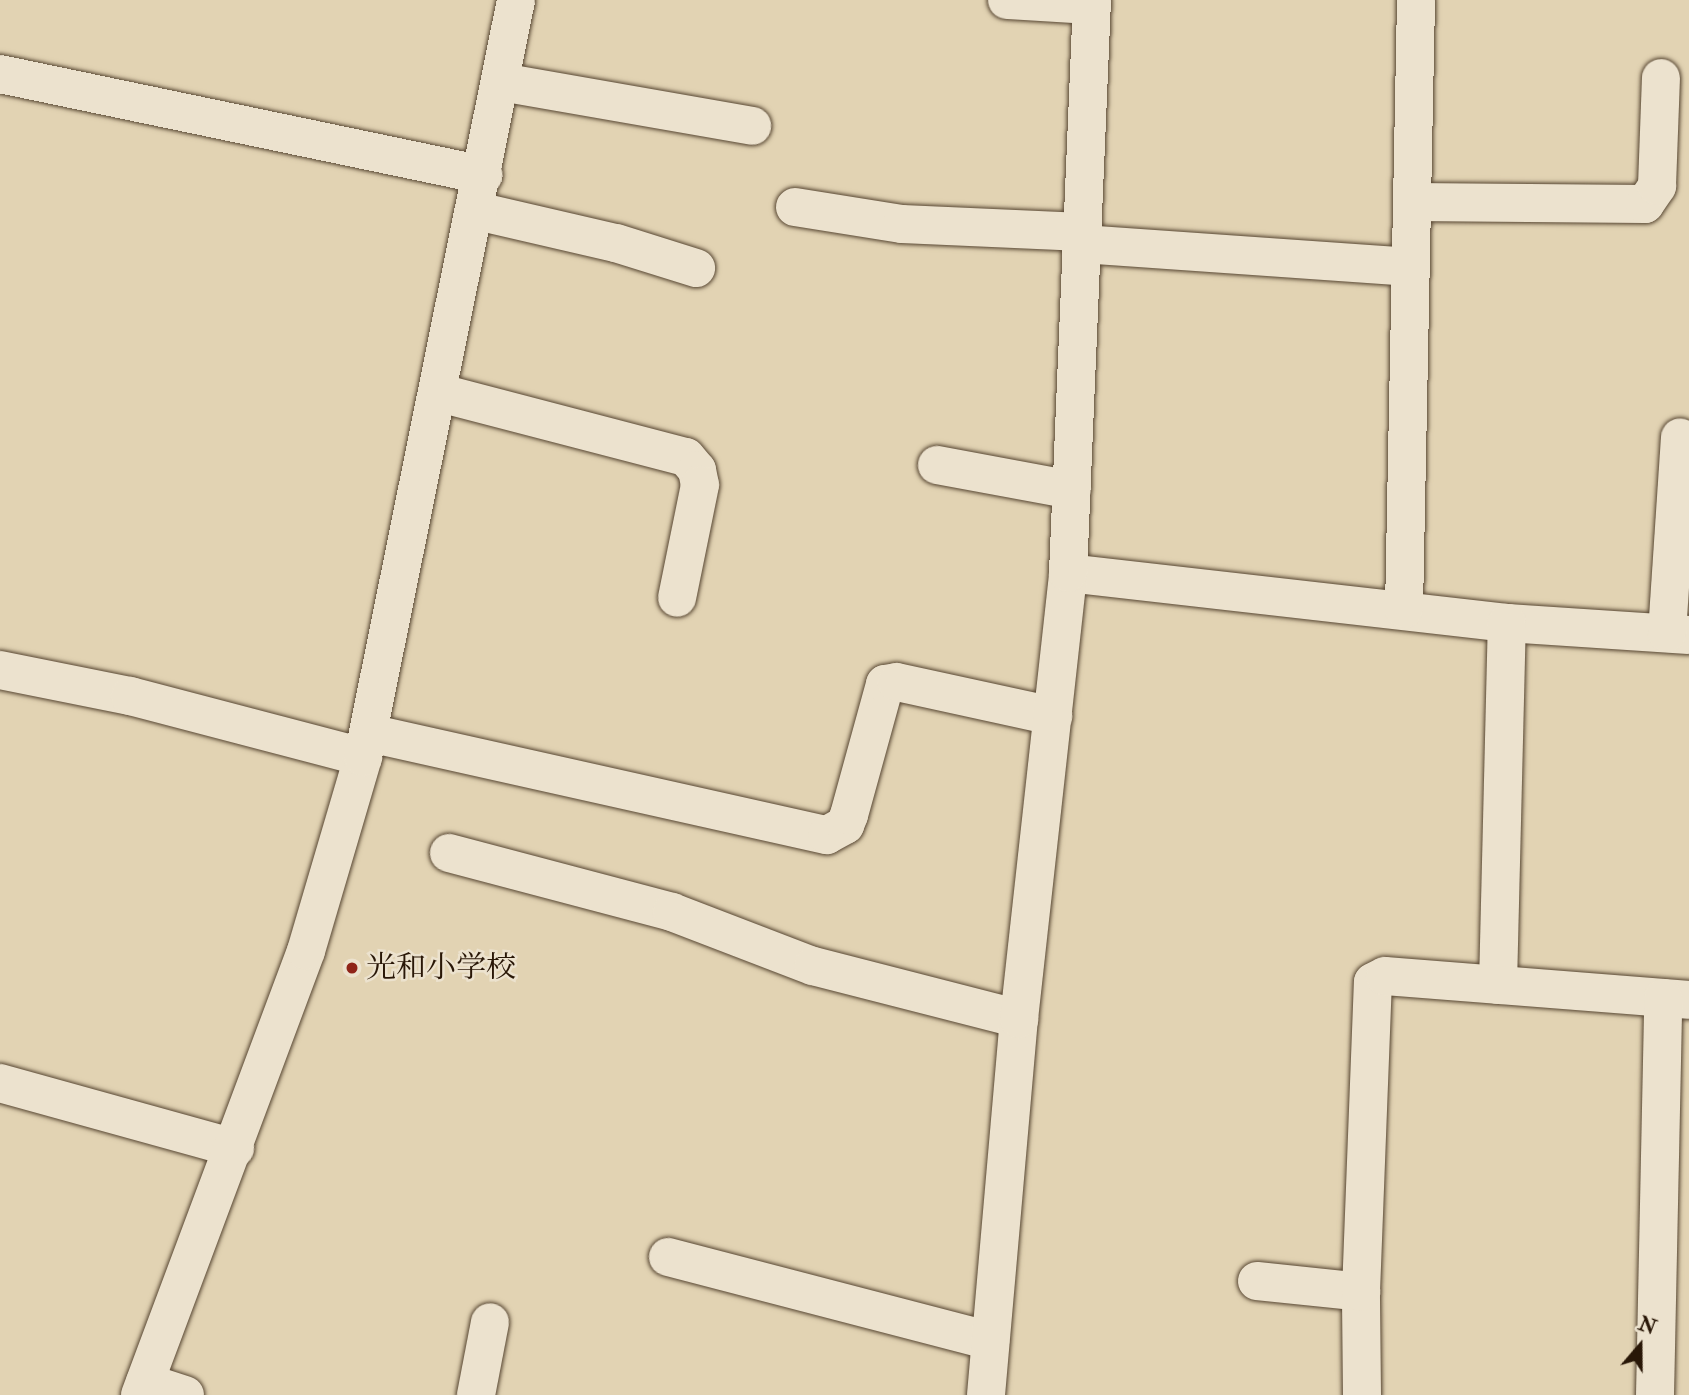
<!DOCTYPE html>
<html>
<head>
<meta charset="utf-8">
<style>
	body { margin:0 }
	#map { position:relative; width:1689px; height:1395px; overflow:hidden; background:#e2d3b3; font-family:"IM FELL Double Pica","Noto Serif JP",serif }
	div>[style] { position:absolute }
	.roads { filter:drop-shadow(0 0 2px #574632) drop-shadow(0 0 2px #574632) }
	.minor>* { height:38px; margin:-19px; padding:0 19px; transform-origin:19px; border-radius:19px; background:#ece2ce }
	.dots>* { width:19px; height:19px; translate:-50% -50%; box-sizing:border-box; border:4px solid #ece2ce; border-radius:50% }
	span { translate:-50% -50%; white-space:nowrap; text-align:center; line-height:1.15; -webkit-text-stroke:5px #ece2ce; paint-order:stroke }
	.poi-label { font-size:30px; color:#291707 }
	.left { translate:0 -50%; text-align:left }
	.north { position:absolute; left:1605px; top:1311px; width:70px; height:70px; -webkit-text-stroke:5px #ece2ce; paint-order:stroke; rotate:20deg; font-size:19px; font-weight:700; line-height:28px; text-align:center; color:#291707 }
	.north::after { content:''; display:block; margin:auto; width:24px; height:32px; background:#291707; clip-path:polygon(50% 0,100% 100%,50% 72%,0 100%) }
</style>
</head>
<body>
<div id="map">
	<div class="roads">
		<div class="minor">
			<div style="left:1007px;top:0;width:85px;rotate:3.4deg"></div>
			<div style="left:0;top:74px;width:494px;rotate:11.8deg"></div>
			<div style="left:501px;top:82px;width:255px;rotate:9.9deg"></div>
			<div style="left:1412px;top:202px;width:233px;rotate:0.5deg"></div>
			<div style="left:1645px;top:204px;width:22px;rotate:-56deg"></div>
			<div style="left:1657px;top:186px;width:108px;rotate:-87.9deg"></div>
			<div style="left:795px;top:207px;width:108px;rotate:9deg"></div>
			<div style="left:902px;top:224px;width:181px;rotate:2.5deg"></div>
			<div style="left:477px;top:211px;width:143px;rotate:13deg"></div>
			<div style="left:616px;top:243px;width:84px;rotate:17.4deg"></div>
			<div style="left:1083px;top:244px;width:328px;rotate:4deg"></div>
			<div style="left:440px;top:393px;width:254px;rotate:14.6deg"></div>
			<div style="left:686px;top:457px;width:17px;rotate:50deg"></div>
			<div style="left:697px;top:470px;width:15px;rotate:79deg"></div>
			<div style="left:700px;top:485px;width:115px;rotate:101.5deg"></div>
			<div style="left:937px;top:465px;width:137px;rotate:10.5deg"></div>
			<div style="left:1068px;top:573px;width:442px;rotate:6.5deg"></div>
			<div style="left:1507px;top:623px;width:182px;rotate:3.8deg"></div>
			<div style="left:1404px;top:609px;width:609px;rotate:-88.87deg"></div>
			<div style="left:1667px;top:633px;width:196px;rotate:-86.2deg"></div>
			<div style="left:0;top:670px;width:133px;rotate:11.3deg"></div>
			<div style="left:130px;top:696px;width:241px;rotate:14.7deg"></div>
			<div style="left:369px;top:733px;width:469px;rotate:12.6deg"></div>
			<div style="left:827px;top:835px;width:21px;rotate:-29deg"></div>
			<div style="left:845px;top:825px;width:11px;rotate:-68deg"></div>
			<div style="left:849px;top:815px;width:136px;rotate:-74.6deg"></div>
			<div style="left:885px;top:684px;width:12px;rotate:-9deg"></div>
			<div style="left:897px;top:682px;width:160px;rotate:12.3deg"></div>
			<div style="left:449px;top:853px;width:231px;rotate:14.8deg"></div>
			<div style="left:672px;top:912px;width:151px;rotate:21deg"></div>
			<div style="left:813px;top:966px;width:213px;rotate:14.4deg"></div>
			<div style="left:1498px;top:985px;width:362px;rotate:-88.6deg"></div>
			<div style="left:0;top:1083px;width:244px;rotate:15.5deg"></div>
			<div style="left:668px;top:1257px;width:333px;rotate:14.6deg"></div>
			<div style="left:1257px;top:1281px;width:105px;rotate:6deg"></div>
			<div style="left:145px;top:1382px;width:42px;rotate:18deg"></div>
			<div style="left:140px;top:1395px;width:474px;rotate:-69.5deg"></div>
			<div style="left:306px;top:951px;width:202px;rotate:-73.6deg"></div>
			<div style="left:363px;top:757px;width:772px;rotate:-78.57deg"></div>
			<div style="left:476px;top:1395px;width:74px;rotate:-79.1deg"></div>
			<div style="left:986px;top:1395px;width:377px;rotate:-85deg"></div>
			<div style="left:1019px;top:1019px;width:449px;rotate:-83.7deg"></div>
			<div style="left:1068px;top:573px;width:574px;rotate:-87.6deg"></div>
			<div style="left:1362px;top:1395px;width:103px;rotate:-90.6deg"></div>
			<div style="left:1361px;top:1292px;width:310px;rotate:-87.8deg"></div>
			<div style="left:1373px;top:982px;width:13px;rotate:-27deg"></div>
			<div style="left:1385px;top:976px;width:305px;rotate:4.5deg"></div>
			<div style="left:1655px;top:1395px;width:397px;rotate:-88.8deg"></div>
		</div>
	</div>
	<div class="dots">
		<div style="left:352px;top:968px;background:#8f2418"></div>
	</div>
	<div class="poi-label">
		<span class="left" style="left:366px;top:968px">光和小学校</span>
	</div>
	<div class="north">N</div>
</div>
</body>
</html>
